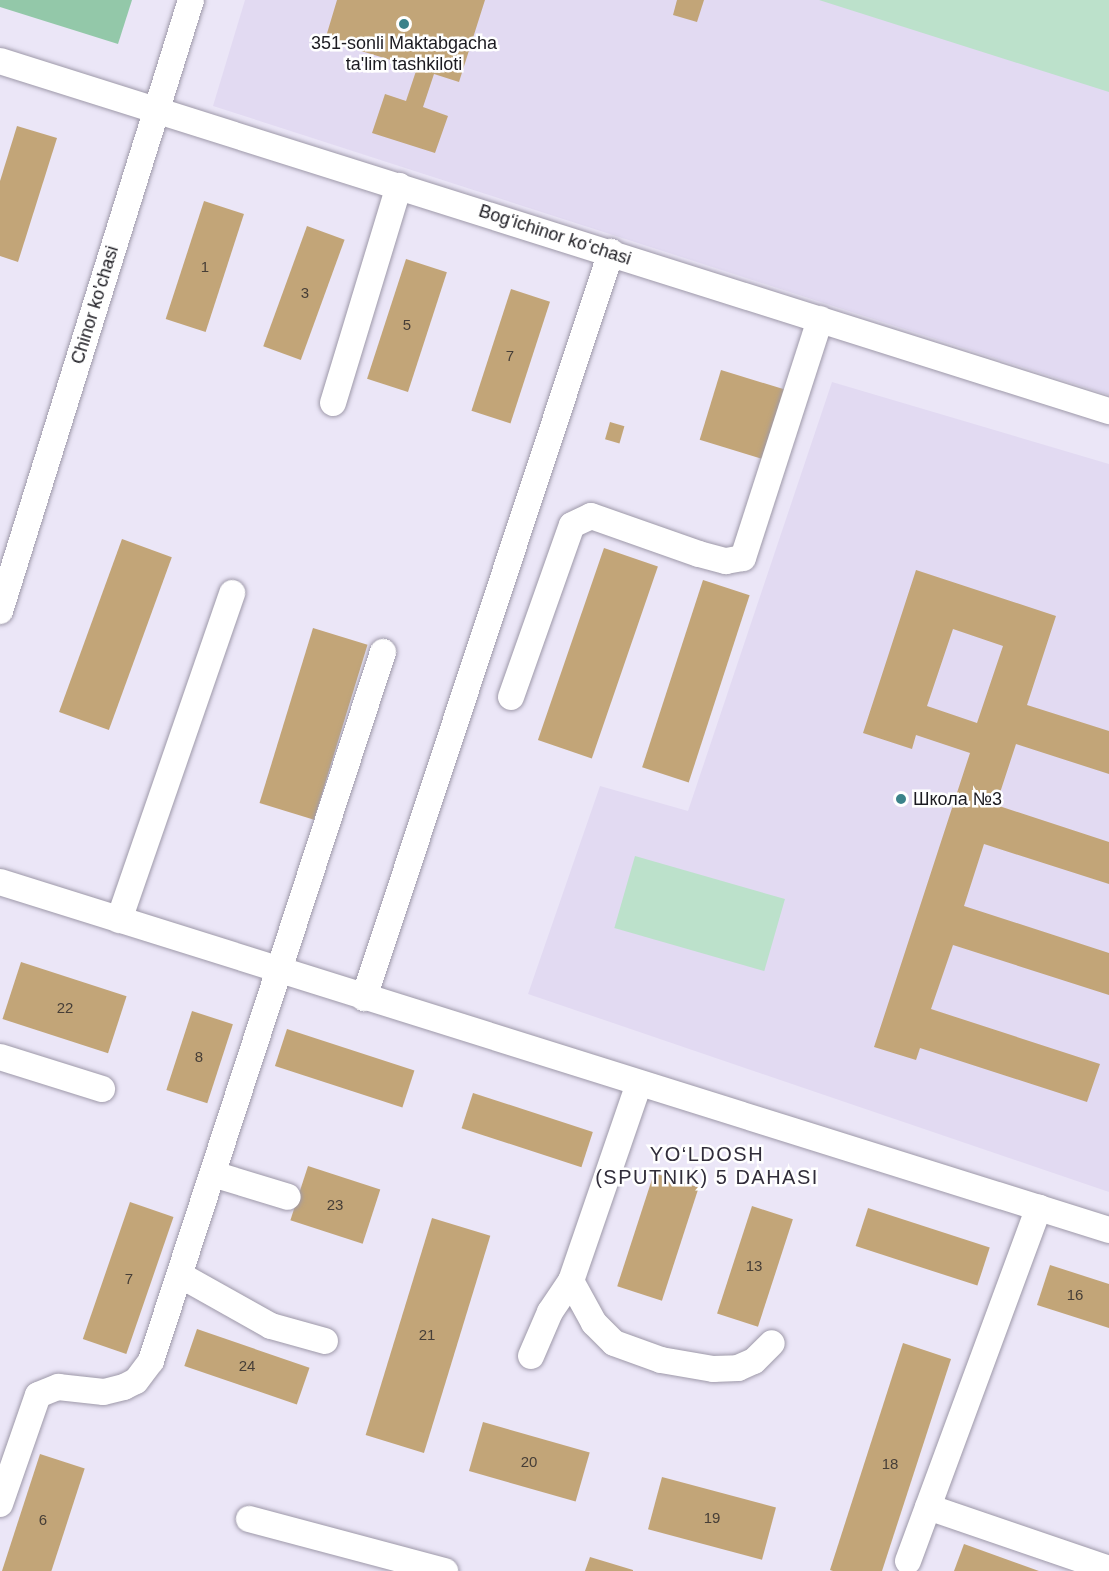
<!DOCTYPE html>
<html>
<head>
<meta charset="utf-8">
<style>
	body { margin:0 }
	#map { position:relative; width:1109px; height:1571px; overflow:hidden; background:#ebe6f7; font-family:Helvetica,sans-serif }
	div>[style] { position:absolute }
	.built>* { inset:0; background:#e2daf2 }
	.green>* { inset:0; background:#bce1cb; transform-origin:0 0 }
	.forest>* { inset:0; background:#93c8a9 }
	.building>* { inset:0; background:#c2a578; transform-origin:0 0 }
	.roads { filter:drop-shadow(0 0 2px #9e99a9) drop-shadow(0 0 2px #9e99a9) }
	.minor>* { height:26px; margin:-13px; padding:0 13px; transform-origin:13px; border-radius:13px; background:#fff }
	.dots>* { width:16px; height:16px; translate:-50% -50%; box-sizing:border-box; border:3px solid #fff; border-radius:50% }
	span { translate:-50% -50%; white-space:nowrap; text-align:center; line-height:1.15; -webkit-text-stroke:5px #fff; paint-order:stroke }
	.number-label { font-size:15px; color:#463e37 }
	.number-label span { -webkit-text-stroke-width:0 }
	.poi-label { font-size:18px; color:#1c1b21 }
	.left { translate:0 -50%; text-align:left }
	.street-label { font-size:18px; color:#1c1b21 }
	.neighbourhood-label { font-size:20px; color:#312d3a; letter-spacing:1.5px }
</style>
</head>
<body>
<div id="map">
	<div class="built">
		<div style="clip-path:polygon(245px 0,1109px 0,1109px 395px,213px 106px)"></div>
		<div style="clip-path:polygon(832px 382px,1109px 464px,1109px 1192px,528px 994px,600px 786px,688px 811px)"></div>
	</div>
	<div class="green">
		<div style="clip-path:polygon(819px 0,1109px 0,1109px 92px)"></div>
		<div style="left:635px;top:856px;width:156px;height:75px;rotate:16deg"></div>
	</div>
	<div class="forest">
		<div style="clip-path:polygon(0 0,132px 0,118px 44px,0 7px)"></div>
	</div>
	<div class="building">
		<div style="clip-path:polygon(337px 0,485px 0,459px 82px,434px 74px,423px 107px,448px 116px,435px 153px,372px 133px,385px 94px,406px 101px,417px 68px,325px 40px)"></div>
		<div style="clip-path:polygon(677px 0,704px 0,697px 22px,673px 15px)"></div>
		<div style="clip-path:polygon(17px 126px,57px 138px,18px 262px,0 256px,0 181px)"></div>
		<div style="left:204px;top:201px;width:42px;height:124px;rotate:18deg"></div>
		<div style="left:307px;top:226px;width:40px;height:128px;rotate:20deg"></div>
		<div style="left:406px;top:259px;width:43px;height:126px;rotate:18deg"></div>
		<div style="left:511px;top:289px;width:41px;height:128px;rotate:18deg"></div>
		<div style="left:721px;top:370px;width:71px;height:73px;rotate:17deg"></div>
		<div style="left:610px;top:422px;width:15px;height:18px;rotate:16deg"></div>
		<div style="left:122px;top:539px;width:53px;height:184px;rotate:20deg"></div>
		<div style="left:604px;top:548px;width:57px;height:203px;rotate:19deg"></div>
		<div style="clip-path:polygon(evenodd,916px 570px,1056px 616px,1027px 705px,1109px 731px,1109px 774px,1016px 744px,996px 805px,1109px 842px,1109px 884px,984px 844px,964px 906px,1109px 953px,1109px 995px,953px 945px,931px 1009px,1100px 1064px,1087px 1102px,920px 1048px,916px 1060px,874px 1047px,970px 753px,916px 735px,912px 749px,863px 733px,916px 570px,953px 629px,1003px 646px,977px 723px,927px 706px,953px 629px)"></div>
		<div style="left:703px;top:580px;width:49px;height:197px;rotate:18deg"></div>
		<div style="left:313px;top:628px;width:57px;height:183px;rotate:17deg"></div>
		<div style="left:21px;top:962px;width:111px;height:60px;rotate:18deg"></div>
		<div style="left:192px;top:1011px;width:43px;height:83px;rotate:18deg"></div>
		<div style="left:287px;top:1029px;width:134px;height:39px;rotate:18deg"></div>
		<div style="left:473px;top:1093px;width:126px;height:37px;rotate:18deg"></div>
		<div style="left:308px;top:1166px;width:76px;height:57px;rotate:18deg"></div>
		<div style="left:654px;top:1173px;width:47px;height:119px;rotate:18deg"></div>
		<div style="left:130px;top:1202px;width:46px;height:145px;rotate:19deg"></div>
		<div style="left:752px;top:1206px;width:43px;height:113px;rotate:18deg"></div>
		<div style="left:868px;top:1208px;width:128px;height:40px;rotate:18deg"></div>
		<div style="left:432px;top:1218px;width:61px;height:227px;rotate:17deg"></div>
		<div style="clip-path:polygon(1050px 1265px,1109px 1284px,1109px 1328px,1037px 1305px)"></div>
		<div style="left:197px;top:1329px;width:119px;height:39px;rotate:19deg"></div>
		<div style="clip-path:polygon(903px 1343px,951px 1359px,882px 1571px,833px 1571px,830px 1570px)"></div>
		<div style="left:483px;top:1422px;width:111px;height:51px;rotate:16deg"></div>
		<div style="left:40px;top:1454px;width:47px;height:124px;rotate:18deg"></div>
		<div style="left:662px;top:1477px;width:118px;height:54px;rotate:15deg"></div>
		<div style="clip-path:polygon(964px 1544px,1039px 1571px,954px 1571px)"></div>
		<div style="clip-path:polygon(590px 1557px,633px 1570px,633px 1571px,585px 1571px)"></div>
	</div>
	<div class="roads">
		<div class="minor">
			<div style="left:0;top:61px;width:1163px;rotate:17.52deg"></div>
			<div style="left:333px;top:403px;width:227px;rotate:-73.1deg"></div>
			<div style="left:0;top:611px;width:640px;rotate:-72.64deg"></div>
			<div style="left:511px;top:697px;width:182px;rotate:-70.5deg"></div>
			<div style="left:572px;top:525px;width:21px;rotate:-25deg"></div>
			<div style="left:591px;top:516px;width:114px;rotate:19.4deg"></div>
			<div style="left:699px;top:554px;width:28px;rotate:15deg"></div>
			<div style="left:726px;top:561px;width:17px;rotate:-10deg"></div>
			<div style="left:743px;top:558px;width:251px;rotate:-72.1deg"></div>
			<div style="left:0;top:882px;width:1162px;rotate:17.42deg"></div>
			<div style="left:119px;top:920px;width:346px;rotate:-70.9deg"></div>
			<div style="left:364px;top:998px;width:786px;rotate:-71.68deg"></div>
			<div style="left:0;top:1057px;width:107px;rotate:17.4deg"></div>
			<div style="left:213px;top:1174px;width:78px;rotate:17deg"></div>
			<div style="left:180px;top:1275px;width:104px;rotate:29.3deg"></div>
			<div style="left:271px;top:1326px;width:56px;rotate:15.5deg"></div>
			<div style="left:571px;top:1281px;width:48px;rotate:61.3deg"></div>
			<div style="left:594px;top:1323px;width:28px;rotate:45deg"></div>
			<div style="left:614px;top:1343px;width:50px;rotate:19.9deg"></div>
			<div style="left:661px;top:1360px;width:53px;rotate:9.8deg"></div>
			<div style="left:713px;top:1369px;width:25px;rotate:-2deg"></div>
			<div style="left:738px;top:1368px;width:17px;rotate:-24deg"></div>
			<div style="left:754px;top:1361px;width:25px;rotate:-45deg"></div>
			<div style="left:531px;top:1356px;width:48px;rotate:-66.6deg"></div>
			<div style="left:550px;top:1312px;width:37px;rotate:-56deg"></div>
			<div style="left:571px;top:1281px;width:208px;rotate:-71deg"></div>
			<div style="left:0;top:1504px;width:115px;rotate:-70.8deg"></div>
			<div style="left:38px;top:1395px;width:22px;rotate:-22deg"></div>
			<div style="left:58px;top:1387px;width:46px;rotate:6.2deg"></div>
			<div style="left:104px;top:1392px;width:21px;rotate:-14deg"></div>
			<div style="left:124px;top:1387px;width:13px;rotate:-27deg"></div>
			<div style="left:136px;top:1381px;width:25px;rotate:-53deg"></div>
			<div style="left:151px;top:1361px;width:746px;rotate:-71.88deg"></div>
			<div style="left:928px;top:1507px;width:191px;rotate:18.9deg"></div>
			<div style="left:249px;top:1519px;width:203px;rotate:14.9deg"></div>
			<div style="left:908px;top:1561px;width:377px;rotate:-69.7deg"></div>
		</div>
	</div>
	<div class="dots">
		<div style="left:404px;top:24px;background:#3b828a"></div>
		<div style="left:901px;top:799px;background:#3b828a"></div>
	</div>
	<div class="number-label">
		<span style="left:205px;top:267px">1</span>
		<span style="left:305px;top:293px">3</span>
		<span style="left:407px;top:325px">5</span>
		<span style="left:510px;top:356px">7</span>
		<span style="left:65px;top:1008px">22</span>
		<span style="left:199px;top:1057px">8</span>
		<span style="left:335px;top:1205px">23</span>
		<span style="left:754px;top:1266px">13</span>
		<span style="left:129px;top:1279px">7</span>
		<span style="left:1075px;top:1295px">16</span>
		<span style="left:427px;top:1335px">21</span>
		<span style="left:247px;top:1366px">24</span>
		<span style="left:529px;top:1462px">20</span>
		<span style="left:890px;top:1464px">18</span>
		<span style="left:712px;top:1518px">19</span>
		<span style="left:43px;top:1520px">6</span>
	</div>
	<div class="poi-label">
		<span style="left:404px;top:54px">351-sonli Maktabgacha<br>ta'lim tashkiloti</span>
		<span class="left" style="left:913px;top:799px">Школа №3</span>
	</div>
	<div class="street-label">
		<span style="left:555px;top:235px;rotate:18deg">Bogʻichinor koʻchasi</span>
		<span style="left:95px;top:305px;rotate:-73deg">Chinor ko'chasi</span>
	</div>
	<div class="neighbourhood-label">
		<span style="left:707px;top:1166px">YO‘LDOSH<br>(SPUTNIK) 5 DAHASI</span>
	</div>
</div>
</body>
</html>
